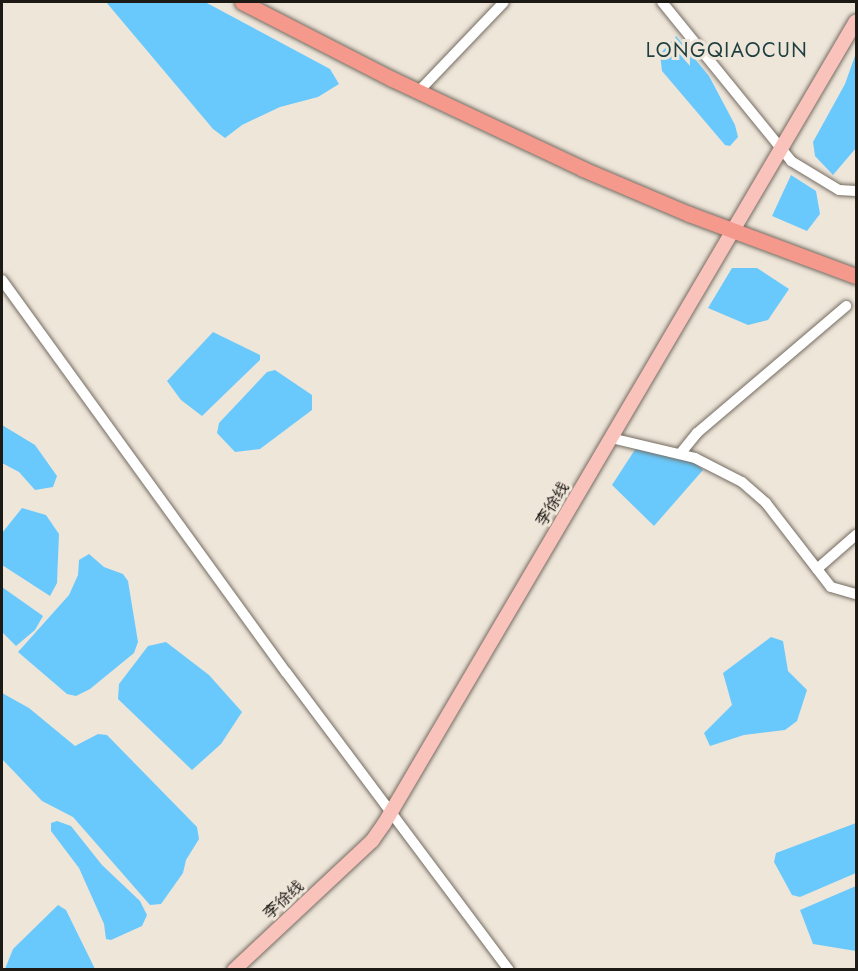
<!DOCTYPE html>
<html>
<head>
<meta charset="utf-8">
<style>
	body { margin:0 }
	#map { position:relative; width:858px; height:971px; overflow:hidden; background:#efe6da; font-family:Jost,"Noto Sans SC",sans-serif }
	div>[style] { position:absolute }
	.water>* { inset:0; background:#6ac9fc }
	.roads { filter:drop-shadow(0 0 2px #746c61) drop-shadow(0 0 2px #746c61) }
	.minor>* { height:10px; margin:-5px; padding:0 5px; transform-origin:5px; border-radius:5px; background:#fff }
	.major>* { height:14px; margin:-7px; padding:0 7px; transform-origin:7px; border-radius:7px; background:#f9c2bb }
	.highway>* { height:15px; margin:-7.5px; padding:0 7.5px; transform-origin:7.5px; border-radius:7.5px; background:#f5998d }
	span { translate:-50% -50%; white-space:nowrap; text-align:center; line-height:1.15; -webkit-text-stroke:6px #efe6da; paint-order:stroke }
	.street-label { font-size:16px; color:#1d1a15 }
	.quarter-label { font-size:20px; color:#1d3f40; letter-spacing:1.5px }
	.frame { position:absolute; inset:0; border:3px solid #1d1a15; pointer-events:none }
</style>
</head>
<body>
<div id="map">
	<div class="water">
		<div style="clip-path:polygon(106px 2px,205px 2px,330px 69px,339px 84px,318px 97px,280px 107px,242px 125px,225px 138px,213px 129px)"></div>
		<div style="clip-path:polygon(676px 36px,709px 76px,735px 125px,738px 137px,730px 146px,725px 145px,662px 71px,660px 54px)"></div>
		<div style="clip-path:polygon(856px 53px,856px 148px,833px 175px,815px 156px,813px 142px,845px 84px)"></div>
		<div style="clip-path:polygon(791px 175px,816px 191px,820px 214px,807px 231px,772px 216px)"></div>
		<div style="clip-path:polygon(732px 268px,757px 268px,789px 289px,768px 320px,748px 325px,708px 308px)"></div>
		<div style="clip-path:polygon(213px 332px,260px 355px,260px 360px,202px 416px,181px 400px,167px 381px)"></div>
		<div style="clip-path:polygon(275px 370px,312px 395px,312px 410px,260px 449px,235px 452px,217px 433px,219px 423px,267px 372px)"></div>
		<div style="clip-path:polygon(2px 425px,35px 445px,57px 476px,53px 487px,35px 490px,19px 472px,2px 463px)"></div>
		<div style="clip-path:polygon(636px 448px,694px 462px,703px 470px,654px 526px,612px 485px)"></div>
		<div style="clip-path:polygon(22px 508px,46px 515px,59px 534px,57px 583px,50px 596px,2px 565px,2px 533px)"></div>
		<div style="clip-path:polygon(89px 554px,104px 567px,123px 574px,128px 581px,138px 642px,134px 653px,90px 689px,76px 696px,67px 694px,18px 652px,69px 595px,78px 575px,79px 560px)"></div>
		<div style="clip-path:polygon(2px 587px,43px 616px,35px 630px,16px 646px,2px 632px)"></div>
		<div style="clip-path:polygon(771px 637px,783px 641px,788px 671px,807px 690px,797px 721px,785px 730px,744px 735px,710px 746px,704px 733px,732px 705px,723px 673px)"></div>
		<div style="clip-path:polygon(166px 642px,209px 675px,242px 712px,221px 744px,192px 770px,118px 699px,119px 684px,148px 646px)"></div>
		<div style="clip-path:polygon(2px 693px,29px 708px,75px 746px,98px 734px,107px 735px,197px 827px,199px 839px,186px 860px,183px 873px,161px 904px,150px 905px,73px 817px,42px 801px,2px 759px)"></div>
		<div style="clip-path:polygon(57px 821px,71px 826px,102px 865px,140px 901px,147px 915px,142px 926px,111px 940px,106px 939px,104px 924px,79px 868px,51px 831px,51px 823px)"></div>
		<div style="clip-path:polygon(856px 823px,856px 873px,800px 897px,792px 895px,774px 862px,776px 853px)"></div>
		<div style="clip-path:polygon(856px 886px,856px 951px,813px 944px,800px 910px)"></div>
		<div style="clip-path:polygon(58px 905px,66px 910px,95px 969px,5px 969px,13px 949px)"></div>
	</div>
	<div class="roads">
		<div class="minor">
			<div style="left:662px;top:2px;width:205px;rotate:50.9deg"></div>
			<div style="left:791px;top:161px;width:56px;rotate:31.1deg"></div>
			<div style="left:839px;top:190px;width:17px;rotate:3deg"></div>
			<div style="left:418px;top:92px;width:124px;rotate:-46.3deg"></div>
			<div style="left:2px;top:280px;width:484px;rotate:54.1deg"></div>
			<div style="left:286px;top:672px;width:372px;rotate:53.2deg"></div>
			<div style="left:611px;top:438px;width:86px;rotate:13.4deg"></div>
			<div style="left:695px;top:458px;width:53px;rotate:27.1deg"></div>
			<div style="left:742px;top:482px;width:32px;rotate:41deg"></div>
			<div style="left:766px;top:503px;width:106px;rotate:52.3deg"></div>
			<div style="left:831px;top:587px;width:26px;rotate:16deg"></div>
			<div style="left:680px;top:454px;width:27px;rotate:-51deg"></div>
			<div style="left:697px;top:433px;width:196px;rotate:-40.4deg"></div>
			<div style="left:817px;top:569px;width:52px;rotate:-41.1deg"></div>
		</div>
		<div class="major">
			<div style="left:234px;top:970px;width:189px;rotate:-43.1deg"></div>
			<div style="left:372px;top:841px;width:21px;rotate:-55deg"></div>
			<div style="left:384px;top:824px;width:931px;rotate:-59.55deg"></div>
		</div>
		<div class="highway">
			<div style="left:242px;top:2px;width:169px;rotate:27.2deg"></div>
			<div style="left:392px;top:79px;width:211px;rotate:25.2deg"></div>
			<div style="left:583px;top:169px;width:115px;rotate:23deg"></div>
			<div style="left:689px;top:214px;width:178px;rotate:20.4deg"></div>
		</div>
	</div>
	<div class="street-label">
		<span style="left:553px;top:504px;rotate:-59deg">李徐线</span>
		<span style="left:284px;top:900px;rotate:-43deg">李徐线</span>
	</div>
	<div class="quarter-label">
		<span style="left:727px;top:50px">LONGQIAOCUN</span>
	</div>
	<div class="frame"></div>
</div>
</body>
</html>
